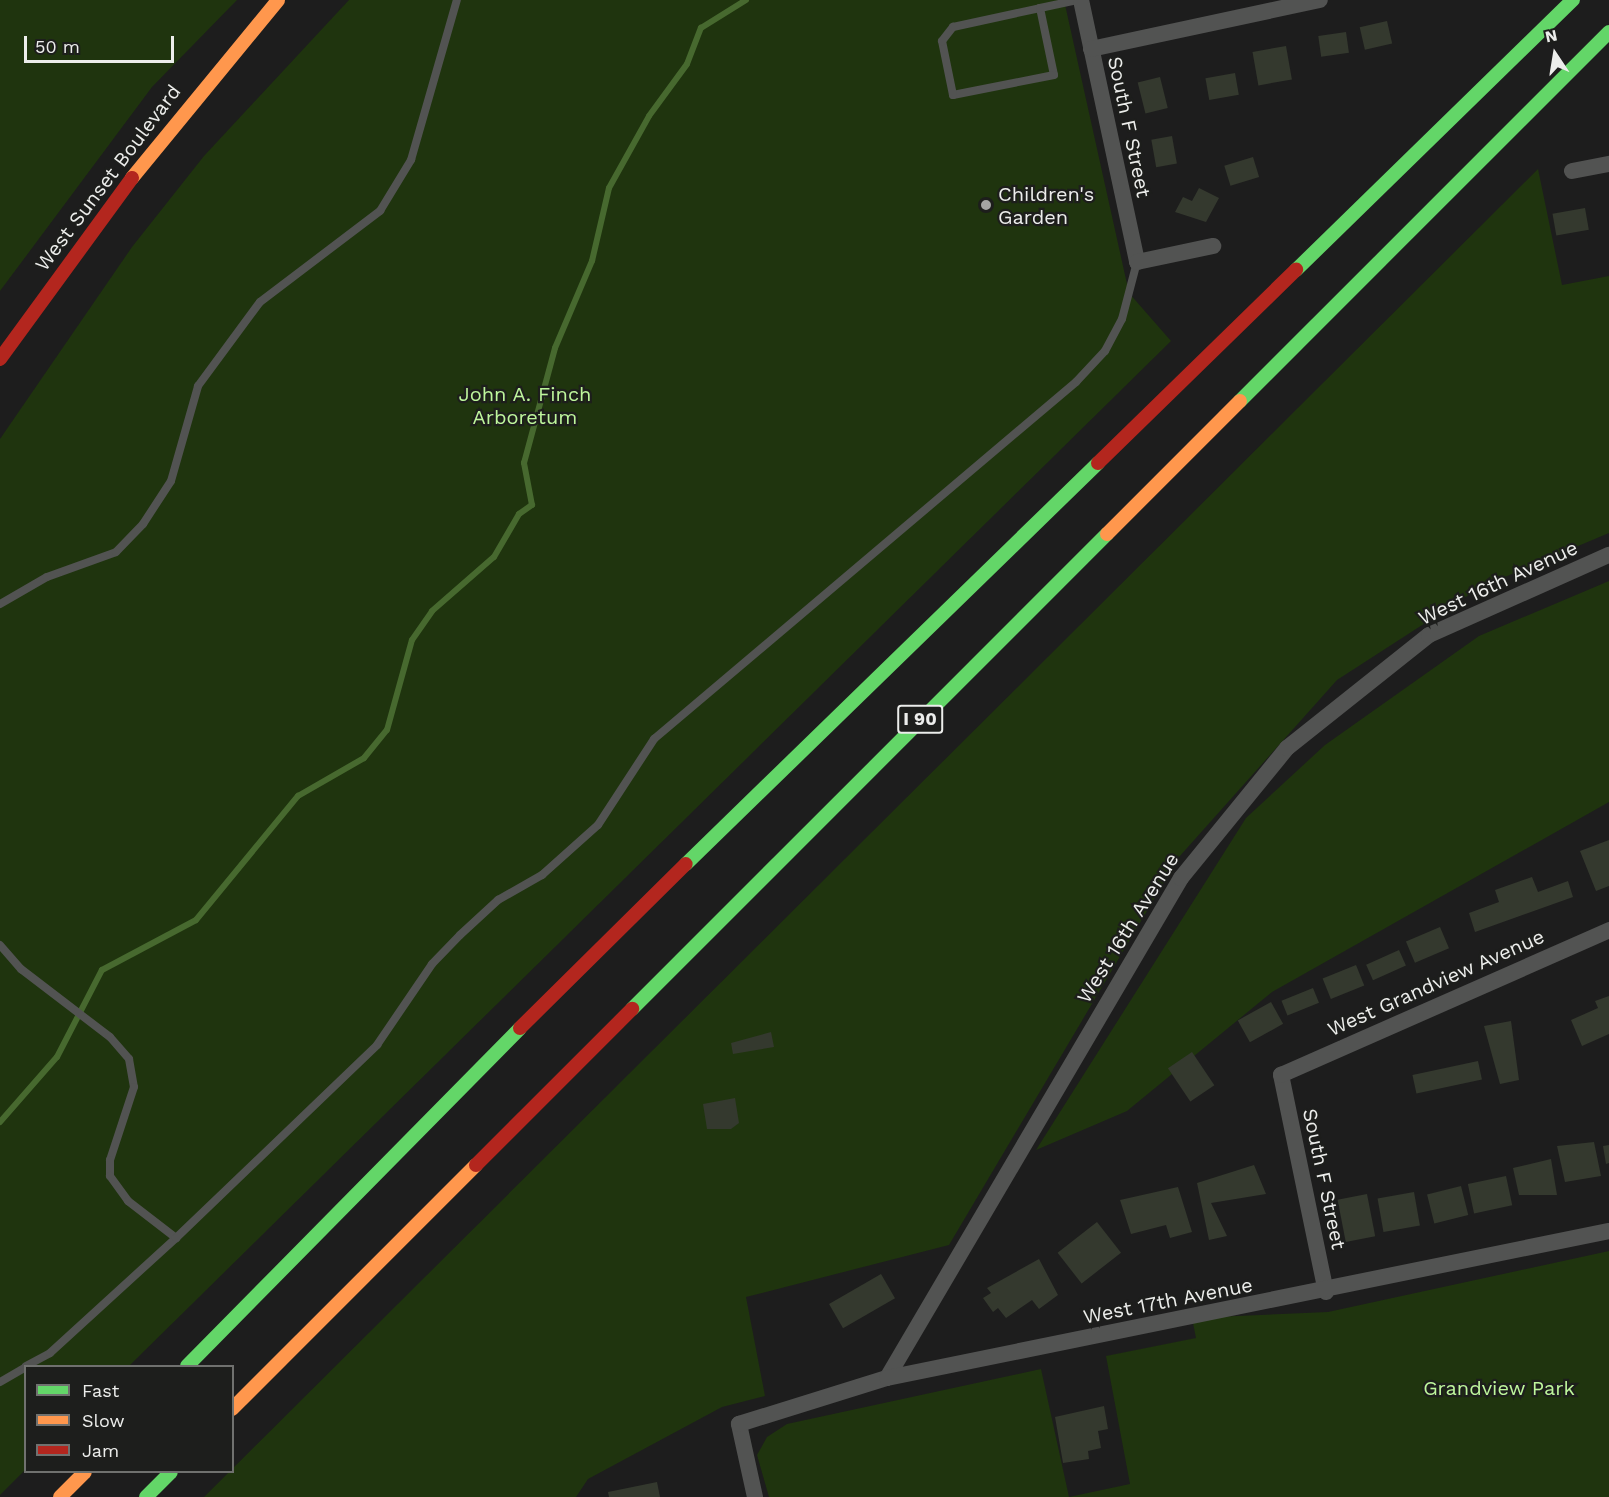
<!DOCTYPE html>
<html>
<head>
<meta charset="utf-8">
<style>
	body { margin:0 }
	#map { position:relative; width:1609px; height:1497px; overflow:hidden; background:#1d1d1d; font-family:"Work Sans",sans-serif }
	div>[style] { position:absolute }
	.green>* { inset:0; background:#1f340e }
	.stream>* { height:6px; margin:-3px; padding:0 3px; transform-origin:3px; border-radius:3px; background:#47692f }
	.building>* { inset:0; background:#34392e; transform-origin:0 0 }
	.lane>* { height:8px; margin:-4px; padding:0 4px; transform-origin:4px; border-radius:4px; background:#525352 }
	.street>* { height:16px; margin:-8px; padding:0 8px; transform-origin:8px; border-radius:8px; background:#525352 }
	.fast>* { height:14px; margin:-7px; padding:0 7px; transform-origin:7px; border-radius:7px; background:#63d668 }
	.slow>* { height:14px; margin:-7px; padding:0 7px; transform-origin:7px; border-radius:7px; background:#ff974d }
	.jam>* { height:14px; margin:-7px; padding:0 7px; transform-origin:7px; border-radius:7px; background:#b3261e }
	.dots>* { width:16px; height:16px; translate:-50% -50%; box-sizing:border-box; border:3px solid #1d1e1c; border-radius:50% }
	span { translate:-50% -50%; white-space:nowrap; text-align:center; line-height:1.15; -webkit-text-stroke:4.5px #1d1e1c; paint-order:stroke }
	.shield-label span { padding:2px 4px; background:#1d1e1c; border:2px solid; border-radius:4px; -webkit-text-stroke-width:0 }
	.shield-label { font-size:18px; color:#ecedeb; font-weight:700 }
	.street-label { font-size:20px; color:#ecedeb }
	.poi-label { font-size:20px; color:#ecedeb }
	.left { translate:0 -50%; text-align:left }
	.park-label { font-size:20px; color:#bef69c }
	.legend { position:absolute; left:24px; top:1365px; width:210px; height:108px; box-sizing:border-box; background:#1d1e1c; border:2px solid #70716f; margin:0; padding:8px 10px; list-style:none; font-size:18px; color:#ecedeb }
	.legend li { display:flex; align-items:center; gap:12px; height:30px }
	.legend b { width:30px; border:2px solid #70716f }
	.north { position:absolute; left:1525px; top:24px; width:60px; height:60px; -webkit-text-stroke:4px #1d1e1c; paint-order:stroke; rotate:348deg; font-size:16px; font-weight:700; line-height:24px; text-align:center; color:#ecedeb }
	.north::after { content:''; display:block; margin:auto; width:21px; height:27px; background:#ecedeb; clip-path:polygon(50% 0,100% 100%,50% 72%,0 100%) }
	.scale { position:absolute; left:24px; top:36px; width:150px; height:27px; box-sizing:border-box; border:3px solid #ecedeb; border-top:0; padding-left:8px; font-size:18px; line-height:21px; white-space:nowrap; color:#ecedeb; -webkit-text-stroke:4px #1d1e1c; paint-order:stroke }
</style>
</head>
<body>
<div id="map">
	<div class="green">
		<div style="clip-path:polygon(0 0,237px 0,152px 87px,0 291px)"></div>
		<div style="clip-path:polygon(349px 0,1064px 0,1129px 293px,1171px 341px,129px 1366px,26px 1366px,25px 1470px,0 1495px,0 439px,132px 247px,204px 156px)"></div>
		<div style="clip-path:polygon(1538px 169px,1562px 285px,1609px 276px,1609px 533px,1481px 587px,1337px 680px,1179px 857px,949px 1245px,746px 1297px,765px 1396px,722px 1407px,588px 1479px,576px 1497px,204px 1497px)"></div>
		<div style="clip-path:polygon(1609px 581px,1609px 802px,1272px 992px,1127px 1111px,1036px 1150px,1246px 818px,1325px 745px,1479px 636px)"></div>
		<div style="clip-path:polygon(1609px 1251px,1609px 1497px,769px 1497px,757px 1455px,767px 1437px,787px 1424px,1041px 1369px,1069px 1497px,1130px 1484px,1106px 1356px,1196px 1338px,1192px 1318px,1328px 1312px)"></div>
	</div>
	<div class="stream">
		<div style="left:0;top:1122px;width:86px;rotate:-48.8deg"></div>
		<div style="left:57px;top:1057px;width:98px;rotate:-62.7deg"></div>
		<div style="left:102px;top:970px;width:106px;rotate:-28deg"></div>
		<div style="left:196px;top:920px;width:161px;rotate:-50.6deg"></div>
		<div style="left:298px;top:796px;width:76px;rotate:-29.9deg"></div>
		<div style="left:364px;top:758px;width:36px;rotate:-51deg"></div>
		<div style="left:387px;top:730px;width:93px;rotate:-74.5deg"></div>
		<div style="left:412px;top:640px;width:35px;rotate:-55deg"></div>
		<div style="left:432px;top:611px;width:82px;rotate:-41.1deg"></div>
		<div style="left:494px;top:557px;width:50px;rotate:-59.8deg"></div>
		<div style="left:519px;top:514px;width:16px;rotate:-35deg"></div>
		<div style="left:532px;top:505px;width:43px;rotate:-100.8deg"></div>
		<div style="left:524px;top:463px;width:119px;rotate:-74.9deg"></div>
		<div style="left:555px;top:348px;width:95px;rotate:-67deg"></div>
		<div style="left:592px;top:261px;width:75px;rotate:-76.9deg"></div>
		<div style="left:609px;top:188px;width:82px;rotate:-60.9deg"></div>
		<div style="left:649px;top:116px;width:64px;rotate:-53.8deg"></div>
		<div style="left:687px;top:64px;width:39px;rotate:-69deg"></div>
		<div style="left:701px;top:28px;width:53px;rotate:-31.9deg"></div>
	</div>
	<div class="building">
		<div style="left:1387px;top:21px;width:23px;height:28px;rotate:77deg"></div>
		<div style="left:1346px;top:32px;width:21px;height:28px;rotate:82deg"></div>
		<div style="left:1286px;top:46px;width:34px;height:34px;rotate:80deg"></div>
		<div style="left:1235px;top:73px;width:22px;height:30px;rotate:80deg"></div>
		<div style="left:1160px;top:77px;width:32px;height:23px;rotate:76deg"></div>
		<div style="left:1172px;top:136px;width:28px;height:21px;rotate:80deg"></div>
		<div style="left:1253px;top:157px;width:21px;height:30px;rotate:73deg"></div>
		<div style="clip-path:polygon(1199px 188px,1219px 198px,1206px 222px,1175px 212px,1183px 197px,1192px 201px)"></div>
		<div style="left:1585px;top:208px;width:22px;height:33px;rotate:80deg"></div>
		<div style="clip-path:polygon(1609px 840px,1609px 886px,1596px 891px,1580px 851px)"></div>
		<div style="clip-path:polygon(1532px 877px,1538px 892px,1568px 881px,1573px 897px,1475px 932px,1469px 913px,1499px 902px,1495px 890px)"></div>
		<div style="left:1440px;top:927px;width:23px;height:37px;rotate:67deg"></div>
		<div style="left:1399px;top:950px;width:17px;height:36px;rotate:66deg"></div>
		<div style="left:1356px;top:965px;width:22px;height:36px;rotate:68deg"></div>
		<div style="left:1313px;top:988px;width:16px;height:34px;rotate:68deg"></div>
		<div style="clip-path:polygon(1609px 996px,1609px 1034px,1582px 1046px,1571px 1020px,1598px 1008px,1595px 1001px)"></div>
		<div style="left:1271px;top:1002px;width:25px;height:38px;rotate:61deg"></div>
		<div style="clip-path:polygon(1511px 1021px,1519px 1080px,1500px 1084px,1484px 1026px)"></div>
		<div style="clip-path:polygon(771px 1032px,774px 1047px,733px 1054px,731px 1043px)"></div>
		<div style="left:1192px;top:1052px;width:40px;height:29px;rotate:56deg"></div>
		<div style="left:1478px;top:1061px;width:19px;height:67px;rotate:78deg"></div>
		<div style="clip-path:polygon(735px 1098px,739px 1123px,731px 1129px,707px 1129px,703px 1104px)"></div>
		<div style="clip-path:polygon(1594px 1142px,1601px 1176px,1565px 1182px,1557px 1146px)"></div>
		<div style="clip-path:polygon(1609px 1145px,1609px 1163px,1606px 1164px,1603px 1146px)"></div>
		<div style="clip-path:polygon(1551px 1159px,1557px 1195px,1519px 1195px,1513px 1168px)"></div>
		<div style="clip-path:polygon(1254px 1165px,1266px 1194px,1211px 1203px,1227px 1236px,1209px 1240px,1197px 1183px)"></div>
		<div style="left:1506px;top:1176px;width:30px;height:39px;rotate:78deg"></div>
		<div style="left:1461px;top:1186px;width:30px;height:35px;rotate:76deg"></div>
		<div style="clip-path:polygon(1178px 1187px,1192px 1232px,1170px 1238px,1166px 1225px,1131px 1234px,1120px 1200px)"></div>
		<div style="left:1414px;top:1192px;width:34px;height:37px;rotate:80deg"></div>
		<div style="left:1367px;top:1194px;width:43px;height:30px;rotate:79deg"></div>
		<div style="left:1097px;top:1222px;width:39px;height:50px;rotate:52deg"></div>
		<div style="clip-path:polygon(1039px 1259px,1058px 1295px,1039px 1309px,1032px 1300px,1006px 1318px,998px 1308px,993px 1312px,983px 1298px,991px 1293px,987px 1288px)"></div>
		<div style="left:881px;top:1274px;width:28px;height:60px;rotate:60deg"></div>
		<div style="clip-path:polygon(1104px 1406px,1108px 1429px,1098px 1431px,1101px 1448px,1088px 1451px,1089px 1459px,1063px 1463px,1055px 1417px)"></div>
		<div style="clip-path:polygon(657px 1482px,660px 1497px,609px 1497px,608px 1492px)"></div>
	</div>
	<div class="lane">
		<div style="left:1040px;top:8px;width:68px;rotate:78.2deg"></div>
		<div style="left:1054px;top:75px;width:103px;rotate:168.8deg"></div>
		<div style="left:953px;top:95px;width:55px;rotate:-101.5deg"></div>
		<div style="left:942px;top:41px;width:18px;rotate:-52deg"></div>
		<div style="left:953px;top:27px;width:89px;rotate:-12.3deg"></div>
		<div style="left:1040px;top:8px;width:38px;rotate:-12deg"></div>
		<div style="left:0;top:604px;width:54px;rotate:-29.9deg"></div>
		<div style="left:47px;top:577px;width:73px;rotate:-19.9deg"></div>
		<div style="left:116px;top:552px;width:39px;rotate:-46deg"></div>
		<div style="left:143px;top:524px;width:51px;rotate:-56.9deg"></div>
		<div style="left:171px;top:481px;width:99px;rotate:-74.1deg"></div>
		<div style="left:198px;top:386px;width:104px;rotate:-53.6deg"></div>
		<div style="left:260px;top:302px;width:151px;rotate:-37.2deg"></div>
		<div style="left:380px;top:211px;width:60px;rotate:-58.7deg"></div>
		<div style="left:411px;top:160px;width:166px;rotate:-74deg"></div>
		<div style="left:0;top:945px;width:32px;rotate:49deg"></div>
		<div style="left:21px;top:969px;width:112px;rotate:37.4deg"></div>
		<div style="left:110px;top:1037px;width:29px;rotate:49deg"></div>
		<div style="left:129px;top:1059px;width:28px;rotate:80deg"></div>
		<div style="left:134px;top:1087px;width:77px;rotate:108.2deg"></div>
		<div style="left:110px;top:1160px;width:16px;rotate:90deg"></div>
		<div style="left:110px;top:1176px;width:31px;rotate:54deg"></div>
		<div style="left:128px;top:1201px;width:61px;rotate:37.6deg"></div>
		<div style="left:26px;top:1366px;width:27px;rotate:-28deg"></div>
		<div style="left:50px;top:1353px;width:171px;rotate:-42.4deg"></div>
		<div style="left:176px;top:1238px;width:279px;rotate:-43.8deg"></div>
		<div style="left:377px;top:1045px;width:98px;rotate:-55.8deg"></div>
		<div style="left:432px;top:964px;width:40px;rotate:-46deg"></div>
		<div style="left:460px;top:935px;width:52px;rotate:-42.6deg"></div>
		<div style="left:498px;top:900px;width:51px;rotate:-29.6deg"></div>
		<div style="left:542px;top:875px;width:75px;rotate:-41.8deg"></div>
		<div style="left:598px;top:825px;width:103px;rotate:-56.9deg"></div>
		<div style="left:654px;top:739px;width:553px;rotate:-40.23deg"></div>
		<div style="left:1076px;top:382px;width:42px;rotate:-46.9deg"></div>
		<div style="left:1105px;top:351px;width:36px;rotate:-62deg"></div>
		<div style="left:1122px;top:319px;width:59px;rotate:-75.3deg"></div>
		<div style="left:0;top:1382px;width:30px;rotate:-30deg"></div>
	</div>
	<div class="street">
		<div style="left:1081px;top:0;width:268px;rotate:77.9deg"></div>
		<div style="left:1137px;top:262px;width:78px;rotate:-11.9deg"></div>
		<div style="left:1091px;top:49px;width:234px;rotate:-12.1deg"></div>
		<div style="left:1572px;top:171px;width:38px;rotate:-11deg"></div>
		<div style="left:1326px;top:1292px;width:222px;rotate:-101.7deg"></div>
		<div style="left:1281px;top:1075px;width:359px;rotate:-23.8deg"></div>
		<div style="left:887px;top:1378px;width:580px;rotate:-59.54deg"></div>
		<div style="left:1181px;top:878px;width:168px;rotate:-50.8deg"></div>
		<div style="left:1287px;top:748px;width:181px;rotate:-38.5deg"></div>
		<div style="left:1429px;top:635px;width:197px;rotate:-24deg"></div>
		<div style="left:755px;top:1497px;width:75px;rotate:-102.4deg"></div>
		<div style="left:739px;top:1424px;width:155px;rotate:-17.3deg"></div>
		<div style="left:887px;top:1378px;width:737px;rotate:-11.51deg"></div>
	</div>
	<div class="fast">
		<div style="left:1296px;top:270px;width:387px;rotate:-44.3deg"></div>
		<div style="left:1240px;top:401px;width:522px;rotate:-45deg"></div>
		<div style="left:686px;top:864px;width:575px;rotate:-44.22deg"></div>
		<div style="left:632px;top:1009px;width:672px;rotate:-45deg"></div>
		<div style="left:187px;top:1366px;width:474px;rotate:-45.4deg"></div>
		<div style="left:146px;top:1497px;width:35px;rotate:-45deg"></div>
	</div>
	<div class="slow">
		<div style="left:132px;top:178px;width:230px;rotate:-50.6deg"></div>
		<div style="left:1107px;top:534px;width:188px;rotate:-45deg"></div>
		<div style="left:232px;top:1409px;width:345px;rotate:-45deg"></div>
		<div style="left:60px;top:1497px;width:35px;rotate:-45deg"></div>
	</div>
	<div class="jam">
		<div style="left:0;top:359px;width:224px;rotate:-53.9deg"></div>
		<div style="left:1098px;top:463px;width:277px;rotate:-44.3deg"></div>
		<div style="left:520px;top:1028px;width:233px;rotate:-44.7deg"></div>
		<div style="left:476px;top:1165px;width:221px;rotate:-45deg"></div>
	</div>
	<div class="dots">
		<div style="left:986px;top:205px;background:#a4a4a3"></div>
	</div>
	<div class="shield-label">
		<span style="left:920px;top:719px">I 90</span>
	</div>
	<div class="street-label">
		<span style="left:1129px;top:127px;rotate:78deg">South F Street</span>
		<span style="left:108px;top:178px;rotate:-53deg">West Sunset Boulevard</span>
		<span style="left:1498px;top:583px;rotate:-25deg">West 16th Avenue</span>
		<span style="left:1128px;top:928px;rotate:-58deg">West 16th Avenue</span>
		<span style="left:1436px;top:983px;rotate:-24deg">West Grandview Avenue</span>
		<span style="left:1324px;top:1179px;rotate:78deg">South F Street</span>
		<span style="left:1168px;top:1301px;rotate:-11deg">West 17th Avenue</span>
	</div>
	<div class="poi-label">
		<span class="left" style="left:998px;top:206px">Children's<br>Garden</span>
	</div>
	<div class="park-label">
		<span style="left:525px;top:406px">John A. Finch<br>Arboretum</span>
		<span style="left:1499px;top:1388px">Grandview Park</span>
	</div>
	<ul class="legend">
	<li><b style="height:8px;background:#63d668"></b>Fast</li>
	<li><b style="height:8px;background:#ff974d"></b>Slow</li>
	<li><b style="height:8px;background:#b3261e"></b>Jam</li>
	</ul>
	<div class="north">N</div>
	<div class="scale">50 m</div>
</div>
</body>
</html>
